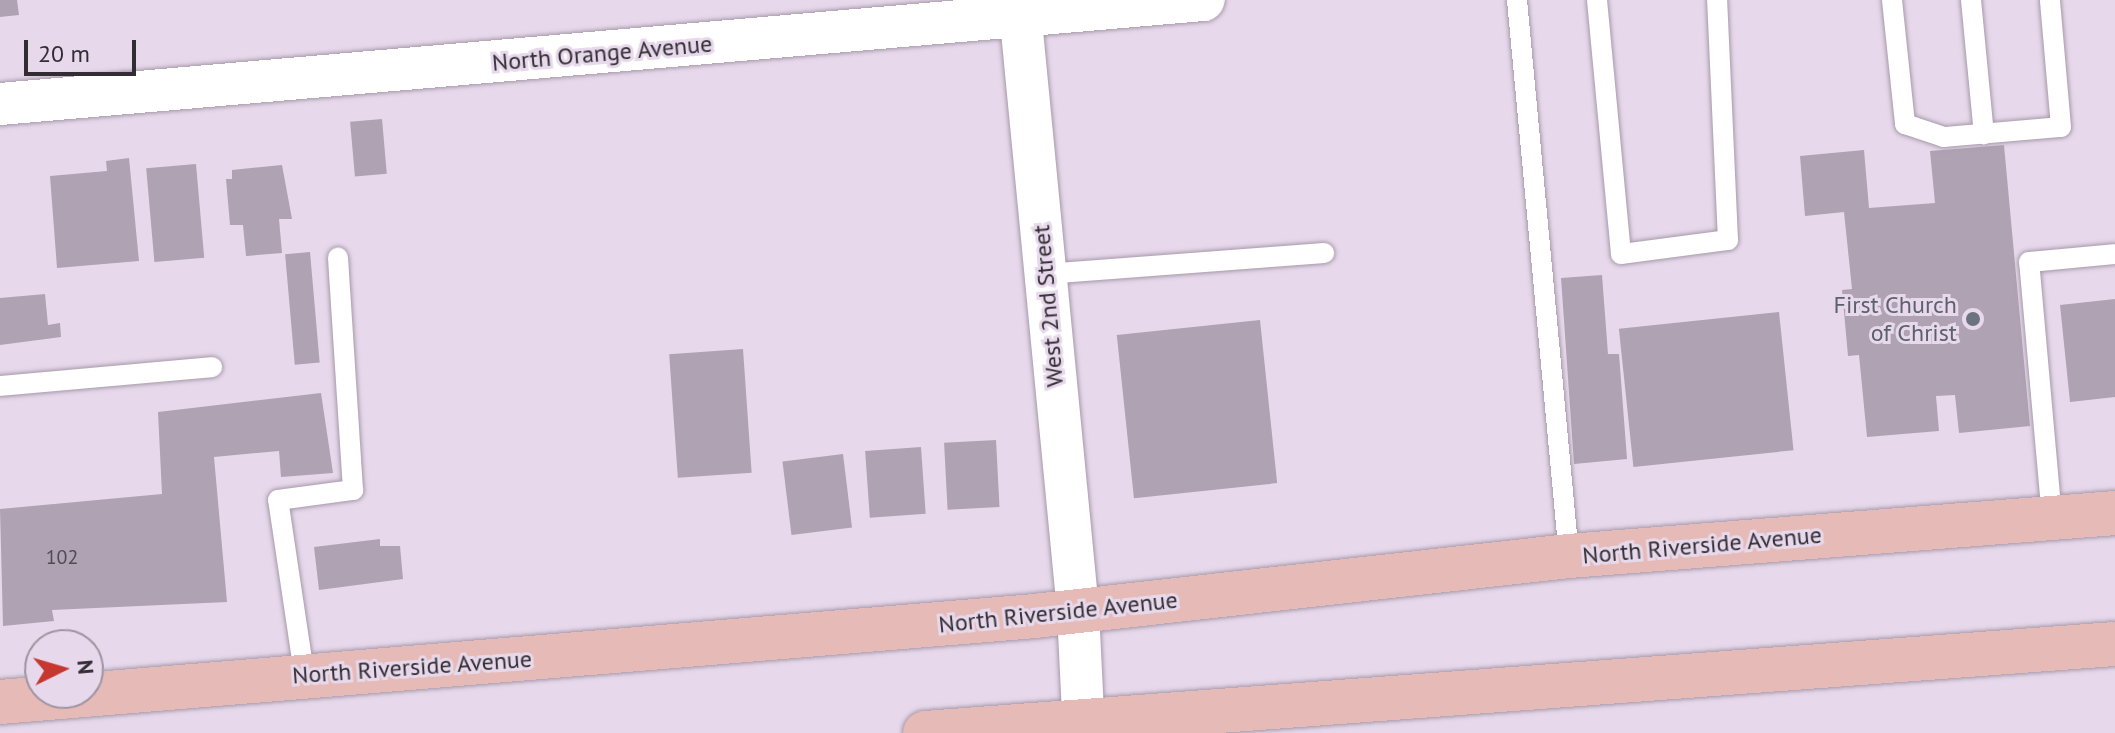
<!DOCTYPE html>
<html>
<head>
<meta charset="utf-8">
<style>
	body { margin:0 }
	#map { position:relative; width:2115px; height:733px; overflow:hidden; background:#e7d9eb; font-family:"PT Sans",sans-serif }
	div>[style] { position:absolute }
	.building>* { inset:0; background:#afa2b3; transform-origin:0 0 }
	.roads { filter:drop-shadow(0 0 2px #a699aa) drop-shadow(0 0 2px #a699aa) }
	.service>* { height:20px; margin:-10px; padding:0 10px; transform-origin:10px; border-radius:10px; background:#fff }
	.minor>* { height:42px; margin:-21px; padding:0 21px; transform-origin:21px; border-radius:21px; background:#fff }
	.primary>* { height:44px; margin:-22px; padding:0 22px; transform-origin:22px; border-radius:22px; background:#e6bab7 }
	.dots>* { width:22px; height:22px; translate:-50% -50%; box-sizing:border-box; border:4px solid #e7d9eb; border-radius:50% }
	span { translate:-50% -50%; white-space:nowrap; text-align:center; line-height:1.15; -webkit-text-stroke:6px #e7d9eb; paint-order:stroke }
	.number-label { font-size:20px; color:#514a53 }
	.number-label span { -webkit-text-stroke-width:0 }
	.street-label { font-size:24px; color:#322d33 }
	.worship-label { font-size:24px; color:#5b616d }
	.right { translate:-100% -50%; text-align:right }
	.north { position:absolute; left:24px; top:629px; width:80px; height:80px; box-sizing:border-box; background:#e7d9eb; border:2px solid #9f94a1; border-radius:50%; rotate:85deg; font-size:22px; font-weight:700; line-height:32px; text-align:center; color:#322d33 }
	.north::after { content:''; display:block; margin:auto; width:28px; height:36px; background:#c5372f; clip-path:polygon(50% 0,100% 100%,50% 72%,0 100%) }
	.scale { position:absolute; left:24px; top:40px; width:112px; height:36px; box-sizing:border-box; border:4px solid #322d33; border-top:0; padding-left:10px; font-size:24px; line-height:28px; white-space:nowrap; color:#322d33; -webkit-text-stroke:6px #e7d9eb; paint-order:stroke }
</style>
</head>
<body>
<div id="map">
	<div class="building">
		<div style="clip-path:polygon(0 0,17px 0,19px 15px,0 17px)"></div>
		<div style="left:382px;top:119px;width:55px;height:32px;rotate:85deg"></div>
		<div style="clip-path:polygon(2004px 145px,2030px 426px,1959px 433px,1955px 395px,1936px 396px,1939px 431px,1867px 437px,1859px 355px,1848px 356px,1842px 290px,1852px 289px,1844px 212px,1805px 216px,1800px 156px,1864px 150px,1869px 208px,1935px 203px,1930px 151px)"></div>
		<div style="clip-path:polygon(129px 158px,139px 261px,57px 268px,50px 176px,107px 171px,106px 161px)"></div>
		<div style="left:196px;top:164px;width:94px;height:50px;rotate:85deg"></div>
		<div style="clip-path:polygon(282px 165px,292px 219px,279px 219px,282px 253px,246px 256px,243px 225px,230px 225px,226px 179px,232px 179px,232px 170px)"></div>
		<div style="left:310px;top:252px;width:111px;height:25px;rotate:85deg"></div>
		<div style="clip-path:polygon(1602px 275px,1608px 354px,1619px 354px,1627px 459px,1574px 464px,1561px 278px)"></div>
		<div style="clip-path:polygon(45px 294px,48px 325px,60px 323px,61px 337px,0 345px,0 298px)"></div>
		<div style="clip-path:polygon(2115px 299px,2115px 397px,2070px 402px,2060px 305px)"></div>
		<div style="left:1779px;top:312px;width:139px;height:161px;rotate:84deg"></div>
		<div style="left:1260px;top:320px;width:164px;height:144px;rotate:84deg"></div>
		<div style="left:743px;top:349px;width:124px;height:74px;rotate:86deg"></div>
		<div style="clip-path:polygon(321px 393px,333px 473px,281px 477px,279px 451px,214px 457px,227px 602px,52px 610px,54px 621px,3px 626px,0 509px,162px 494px,158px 412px)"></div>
		<div style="left:996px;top:440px;width:67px;height:52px;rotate:87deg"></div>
		<div style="left:921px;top:447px;width:67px;height:56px;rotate:86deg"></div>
		<div style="left:843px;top:454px;width:74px;height:61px;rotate:83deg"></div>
		<div style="clip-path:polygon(380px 539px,380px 546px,400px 546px,403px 579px,319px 590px,314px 547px)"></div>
	</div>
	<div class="roads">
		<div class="service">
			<div style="left:1517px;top:0;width:558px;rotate:84.66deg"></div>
			<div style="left:1597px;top:0;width:255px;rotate:84.6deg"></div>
			<div style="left:1621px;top:254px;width:108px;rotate:-7.5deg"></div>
			<div style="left:1728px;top:240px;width:240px;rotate:-92.6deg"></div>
			<div style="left:1892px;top:0;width:125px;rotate:84deg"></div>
			<div style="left:1905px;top:124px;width:41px;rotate:18.4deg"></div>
			<div style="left:1944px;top:137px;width:117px;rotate:-4.9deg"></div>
			<div style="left:2061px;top:127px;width:127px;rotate:-95deg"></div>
			<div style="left:1971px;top:0;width:135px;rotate:84.5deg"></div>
			<div style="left:1045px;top:274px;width:280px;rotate:-4.3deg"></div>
			<div style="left:0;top:386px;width:213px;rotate:-5.1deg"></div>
			<div style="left:2052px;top:518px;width:257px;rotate:-95.1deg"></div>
			<div style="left:2029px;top:262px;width:86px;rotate:-5.3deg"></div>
			<div style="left:304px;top:673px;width:175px;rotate:-98.5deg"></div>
			<div style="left:278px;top:500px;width:76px;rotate:-7.6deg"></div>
			<div style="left:353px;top:490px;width:233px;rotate:-93.7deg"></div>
		</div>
		<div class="minor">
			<div style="left:1019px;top:0;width:614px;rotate:84.48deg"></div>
			<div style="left:1078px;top:611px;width:122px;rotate:87.2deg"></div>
			<div style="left:0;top:104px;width:1208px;rotate:-4.94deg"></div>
		</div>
		<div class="primary">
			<div style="left:0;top:702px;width:1038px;rotate:-4.75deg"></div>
			<div style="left:1034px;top:616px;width:538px;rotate:-6.4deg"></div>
			<div style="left:1569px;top:556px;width:548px;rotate:-4.5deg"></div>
			<div style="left:925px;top:733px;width:1193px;rotate:-4.28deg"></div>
		</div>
	</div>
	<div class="dots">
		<div style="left:1973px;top:319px;background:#6b7280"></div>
	</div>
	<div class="number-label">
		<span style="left:62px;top:557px">102</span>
	</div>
	<div class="street-label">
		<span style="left:602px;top:53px;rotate:-5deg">North Orange Avenue</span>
		<span style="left:1048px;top:306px;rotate:-95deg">West 2nd Street</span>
		<span style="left:1702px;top:545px;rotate:-5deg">North Riverside Avenue</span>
		<span style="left:1058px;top:612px;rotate:-6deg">North Riverside Avenue</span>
		<span style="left:412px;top:667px;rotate:-4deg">North Riverside Avenue</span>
	</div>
	<div class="worship-label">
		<span class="right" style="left:1957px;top:319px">First Church<br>of Christ</span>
	</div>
	<div class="north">N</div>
	<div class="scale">20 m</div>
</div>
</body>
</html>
